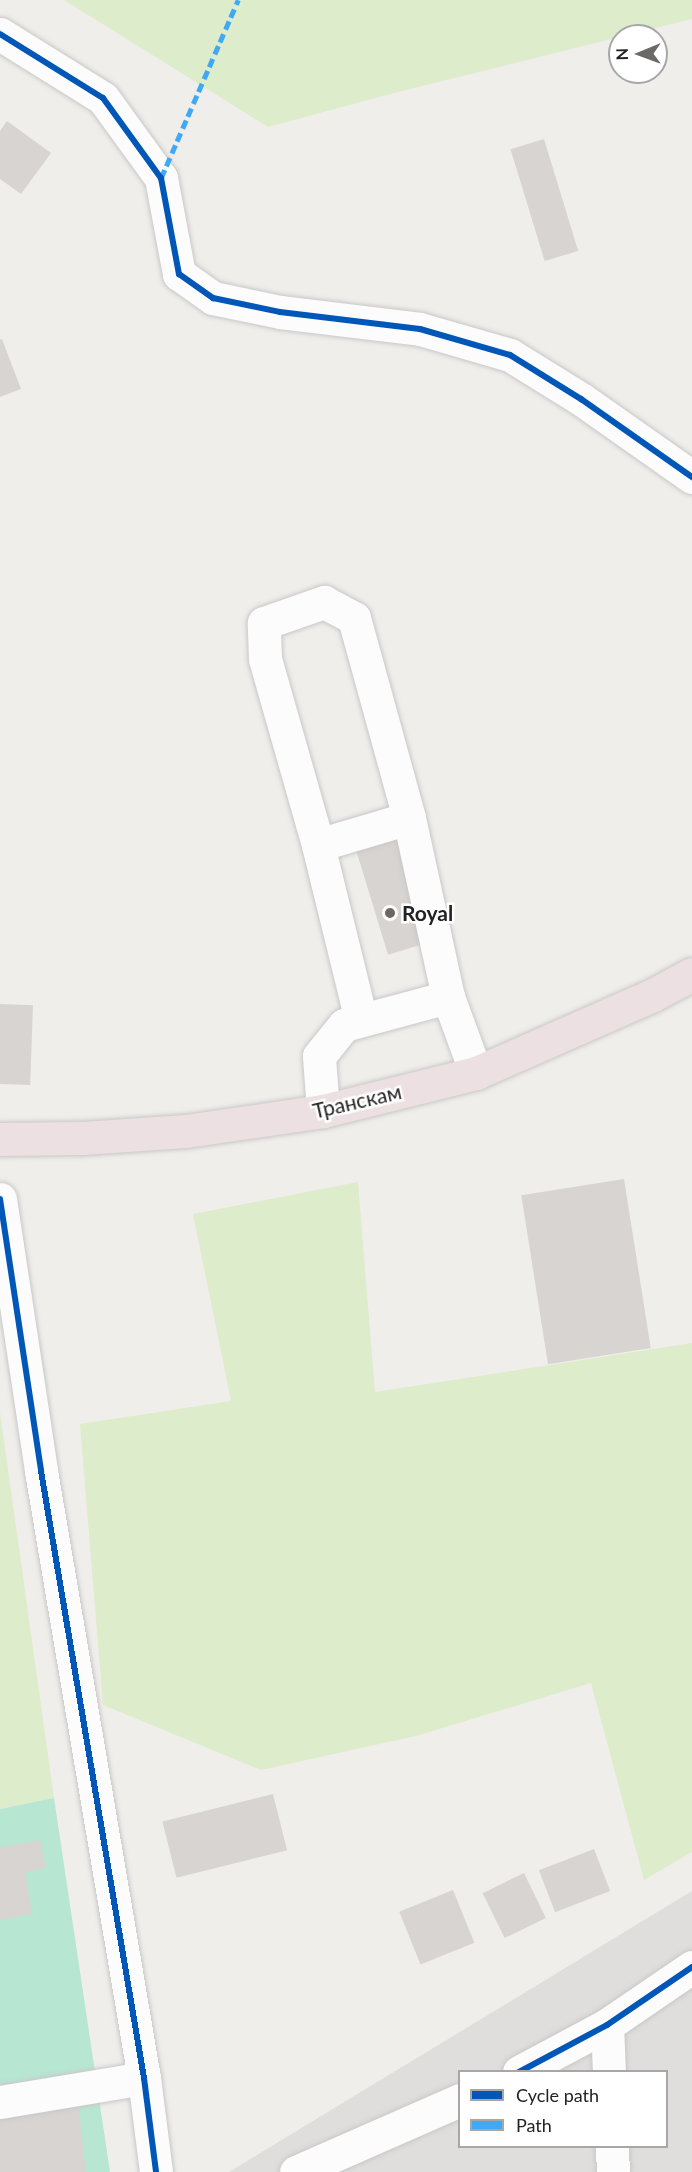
<!DOCTYPE html>
<html>
<head>
<meta charset="utf-8">
<style>
	body { margin:0 }
	#map { position:relative; width:692px; height:2172px; overflow:hidden; background:#f0eeeb; font-family:Lato,sans-serif }
	div>[style] { position:absolute }
	.residential>* { inset:0; background:#dfdedc }
	.grass>* { inset:0; background:#ddeccb }
	.pitch>* { inset:0; background:#b7e6d2 }
	.building>* { inset:0; background:#d7d4d2; transform-origin:0 0 }
	.roads { filter:drop-shadow(0 0 2px #c9c8c7) drop-shadow(0 0 2px #c9c8c7) }
	.minor>* { height:33px; margin:-16.5px; padding:0 16.5px; transform-origin:16.5px; border-radius:16.5px; background:#fdfcfc }
	.highway>* { height:33px; margin:-16.5px; padding:0 16.5px; transform-origin:16.5px; border-radius:16.5px; background:#ece0e2 }
	.quiet>* { height:4.5px; margin-top:-2.25px; transform-origin:0; background:repeating-linear-gradient(90deg,#3fa9f5 0 9px,transparent 0 13.5px) }
	.cycleway>* { height:6px; margin:-3px; padding:0 3px; transform-origin:3px; border-radius:3px; background:#0057b8 }
	.dots>* { width:16px; height:16px; translate:-50% -50%; box-sizing:border-box; border:3px solid #fff; border-radius:50% }
	span { translate:-50% -50%; white-space:nowrap; text-align:center; line-height:1.15; -webkit-text-stroke:5px #fff; paint-order:stroke }
	.poi-label { font-size:21px; color:#222; font-weight:700 }
	.left { translate:0 -50%; text-align:left }
	.street-label { font-size:21px; color:#222 }
	.legend { position:absolute; left:458px; top:2070px; width:210px; height:78px; box-sizing:border-box; background:#fff; border:2px solid #a7a7a7; margin:0; padding:8px 10px; list-style:none; font-size:18px; color:#222 }
	.legend li { display:flex; align-items:center; gap:12px; height:30px }
	.legend b { width:30px; border:2px solid #a7a7a7 }
	.north { position:absolute; left:608px; top:24px; width:60px; height:60px; box-sizing:border-box; background:#fff; border:2px solid #a7a7a7; border-radius:50%; rotate:269deg; font-size:16px; font-weight:700; line-height:24px; text-align:center; color:#222 }
	.north::after { content:''; display:block; margin:auto; width:21px; height:27px; background:#6a6968; clip-path:polygon(50% 0,100% 100%,50% 72%,0 100%) }
</style>
</head>
<body>
<div id="map">
	<div class="residential">
		<div style="clip-path:polygon(evenodd,692px 1891px,692px 2172px,229px 2172px,692px 1891px,460px 2072px,666px 2072px,666px 2146px,460px 2146px,460px 2072px)"></div>
	</div>
	<div class="grass">
		<div style="clip-path:polygon(64px 0,692px 0,692px 19px,398px 92px,268px 127px)"></div>
		<div style="clip-path:polygon(358px 1182px,375px 1392px,692px 1343px,692px 1852px,644px 1880px,591px 1683px,416px 1736px,261px 1770px,103px 1705px,80px 1424px,231px 1401px,193px 1214px)"></div>
		<div style="clip-path:polygon(0 1412px,54px 1798px,0 1809px)"></div>
	</div>
	<div class="pitch">
		<div style="clip-path:polygon(54px 1798px,110px 2172px,0 2172px,0 1809px)"></div>
	</div>
	<div class="building">
		<div style="clip-path:polygon(7px 121px,51px 153px,21px 194px,0 179px,0 131px)"></div>
		<div style="left:544px;top:139px;width:117px;height:35px;rotate:73deg"></div>
		<div style="clip-path:polygon(2px 339px,21px 389px,0 397px,0 340px)"></div>
		<div style="left:392px;top:824px;width:124px;height:42px;rotate:73deg"></div>
		<div style="left:0;top:1004px;width:33px;height:80px;rotate:2deg"></div>
		<div style="left:624px;top:1179px;width:171px;height:104px;rotate:81deg"></div>
		<div style="left:273px;top:1794px;width:58px;height:114px;rotate:76deg"></div>
		<div style="clip-path:polygon(40px 1840px,46px 1868px,25px 1872px,32px 1914px,0 1920px,0 1847px)"></div>
		<div style="left:594px;top:1849px;width:45px;height:59px;rotate:69deg"></div>
		<div style="left:524px;top:1873px;width:50px;height:46px;rotate:64deg"></div>
		<div style="left:453px;top:1890px;width:57px;height:58px;rotate:68deg"></div>
		<div style="clip-path:polygon(78px 2104px,86px 2172px,0 2172px,0 2113px)"></div>
	</div>
	<div class="roads">
		<div class="minor">
			<div style="left:0;top:34px;width:121px;rotate:31.9deg"></div>
			<div style="left:103px;top:98px;width:99px;rotate:54.1deg"></div>
			<div style="left:161px;top:178px;width:98px;rotate:79.4deg"></div>
			<div style="left:179px;top:274px;width:42px;rotate:35.2deg"></div>
			<div style="left:213px;top:298px;width:68px;rotate:11.8deg"></div>
			<div style="left:280px;top:312px;width:141px;rotate:6.9deg"></div>
			<div style="left:420px;top:329px;width:94px;rotate:16.1deg"></div>
			<div style="left:510px;top:355px;width:84px;rotate:31.8deg"></div>
			<div style="left:581px;top:399px;width:136px;rotate:35.1deg"></div>
			<div style="left:318px;top:845px;width:95px;rotate:-16.5deg"></div>
			<div style="left:361px;top:1020px;width:180px;rotate:-103.8deg"></div>
			<div style="left:318px;top:845px;width:193px;rotate:-105.9deg"></div>
			<div style="left:265px;top:659px;width:36px;rotate:-92deg"></div>
			<div style="left:264px;top:623px;width:64px;rotate:-19.3deg"></div>
			<div style="left:324px;top:602px;width:34px;rotate:28deg"></div>
			<div style="left:354px;top:618px;width:207px;rotate:74.6deg"></div>
			<div style="left:409px;top:818px;width:183px;rotate:77.7deg"></div>
			<div style="left:448px;top:997px;width:81px;rotate:69.8deg"></div>
			<div style="left:323px;top:1111px;width:55px;rotate:-94.2deg"></div>
			<div style="left:319px;top:1056px;width:40px;rotate:-51deg"></div>
			<div style="left:344px;top:1025px;width:108px;rotate:-15.1deg"></div>
			<div style="left:0;top:1199px;width:275px;rotate:81.4deg"></div>
			<div style="left:41px;top:1471px;width:616px;rotate:80.37deg"></div>
			<div style="left:144px;top:2078px;width:95px;rotate:82.7deg"></div>
			<div style="left:607px;top:2025px;width:47px;rotate:87.6deg"></div>
			<div style="left:519px;top:2072px;width:100px;rotate:-28.1deg"></div>
			<div style="left:607px;top:2025px;width:103px;rotate:-34.3deg"></div>
			<div style="left:0;top:2102px;width:146px;rotate:-9.5deg"></div>
			<div style="left:612px;top:2146px;width:26px;rotate:88deg"></div>
			<div style="left:296px;top:2172px;width:179px;rotate:-23.7deg"></div>
		</div>
		<div class="highway">
			<div style="left:0;top:1139px;width:82px;rotate:-0.7deg"></div>
			<div style="left:82px;top:1138px;width:104px;rotate:-3.9deg"></div>
			<div style="left:186px;top:1131px;width:138px;rotate:-8.3deg"></div>
			<div style="left:323px;top:1111px;width:158px;rotate:-13.9deg"></div>
			<div style="left:476px;top:1073px;width:193px;rotate:-23.8deg"></div>
			<div style="left:653px;top:995px;width:44px;rotate:-28.3deg"></div>
		</div>
	</div>
	<div class="quiet">
		<div style="left:161px;top:178px;width:194px;rotate:-66.6deg"></div>
	</div>
	<div class="cycleway">
		<div style="left:0;top:34px;width:121px;rotate:31.9deg"></div>
		<div style="left:103px;top:98px;width:99px;rotate:54.1deg"></div>
		<div style="left:161px;top:178px;width:98px;rotate:79.4deg"></div>
		<div style="left:179px;top:274px;width:42px;rotate:35.2deg"></div>
		<div style="left:213px;top:298px;width:68px;rotate:11.8deg"></div>
		<div style="left:280px;top:312px;width:141px;rotate:6.9deg"></div>
		<div style="left:420px;top:329px;width:94px;rotate:16.1deg"></div>
		<div style="left:510px;top:355px;width:84px;rotate:31.8deg"></div>
		<div style="left:581px;top:399px;width:136px;rotate:35.1deg"></div>
		<div style="left:0;top:1199px;width:275px;rotate:81.4deg"></div>
		<div style="left:41px;top:1471px;width:616px;rotate:80.37deg"></div>
		<div style="left:144px;top:2078px;width:95px;rotate:82.7deg"></div>
		<div style="left:519px;top:2072px;width:100px;rotate:-28.1deg"></div>
		<div style="left:607px;top:2025px;width:103px;rotate:-34.3deg"></div>
	</div>
	<div class="dots">
		<div style="left:390px;top:913px;background:#6a6968"></div>
	</div>
	<div class="poi-label">
		<span class="left" style="left:402px;top:913px">Royal</span>
	</div>
	<div class="street-label">
		<span style="left:357px;top:1101px;rotate:-13deg">Транскам</span>
	</div>
	<ul class="legend">
	<li><b style="height:8px;background:#0057b8"></b>Cycle path</li>
	<li><b style="height:8px;background:#3fa9f5"></b>Path</li>
	</ul>
	<div class="north">N</div>
</div>
</body>
</html>
